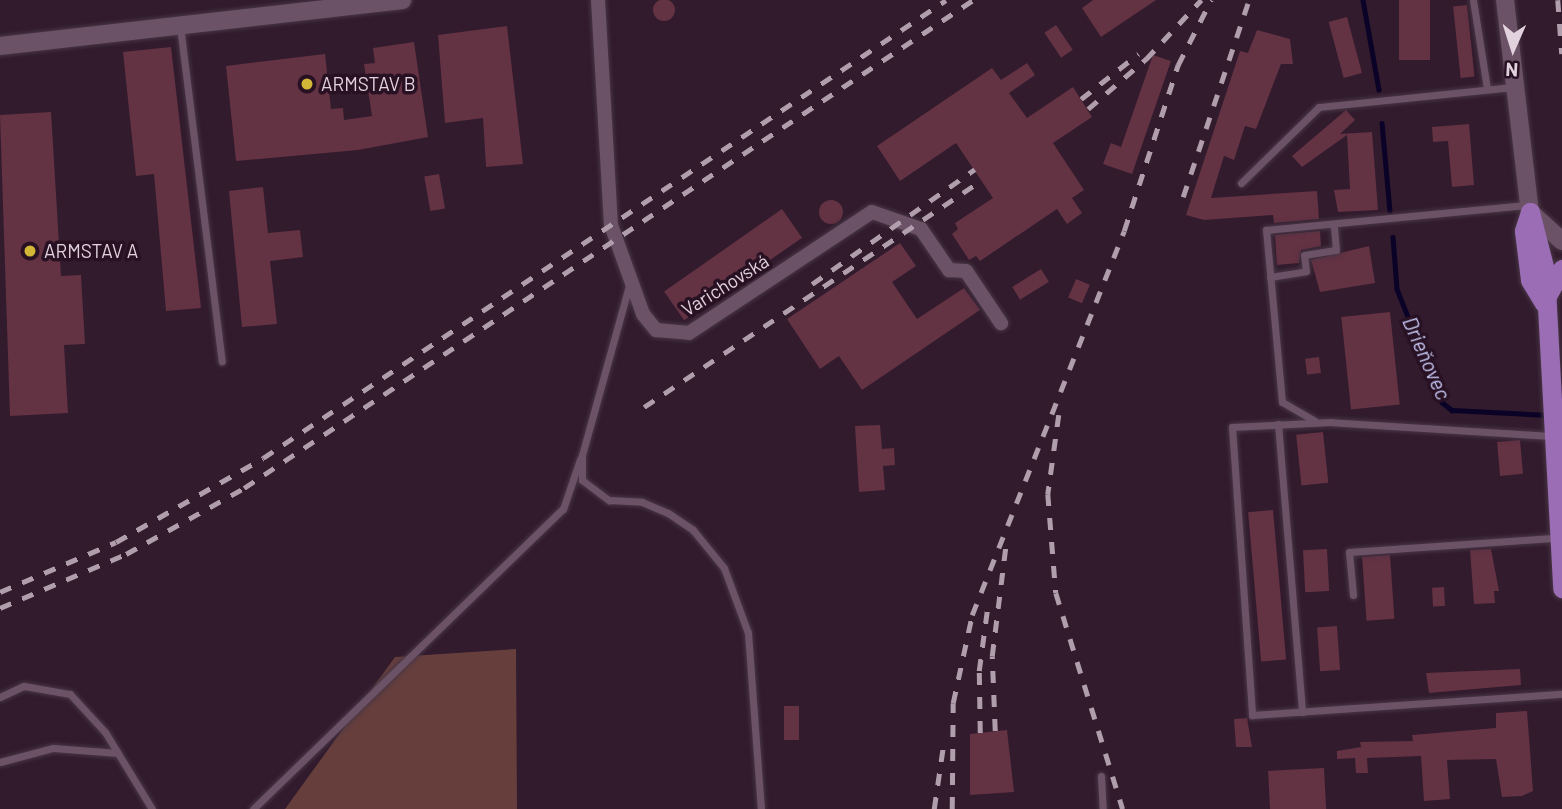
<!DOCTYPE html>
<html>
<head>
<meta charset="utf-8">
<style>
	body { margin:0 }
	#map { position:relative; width:1562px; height:809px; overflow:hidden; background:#311b2d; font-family:Barlow,sans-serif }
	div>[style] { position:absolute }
	.green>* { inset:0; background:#663f3d }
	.stream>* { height:4.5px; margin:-2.25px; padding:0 2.25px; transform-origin:2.25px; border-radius:2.25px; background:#0a0227 }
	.building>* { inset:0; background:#633243; transform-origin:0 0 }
	.round { border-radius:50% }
	.roads { filter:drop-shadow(0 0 2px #483645) drop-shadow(0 0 2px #483645) }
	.service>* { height:7px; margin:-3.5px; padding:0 3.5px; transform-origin:3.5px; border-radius:3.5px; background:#6c5267 }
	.minor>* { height:14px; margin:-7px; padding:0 7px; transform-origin:7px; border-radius:7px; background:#6c5267 }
	.tertiary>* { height:18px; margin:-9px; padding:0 9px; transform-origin:9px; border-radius:9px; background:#6c5267 }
	.primary>* { height:19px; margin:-9.5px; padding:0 9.5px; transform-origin:9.5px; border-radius:9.5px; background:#9b6db4 }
	.rail>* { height:4.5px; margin-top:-2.25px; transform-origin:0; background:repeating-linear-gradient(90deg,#b09eac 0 12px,transparent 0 24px) }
	.dots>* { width:19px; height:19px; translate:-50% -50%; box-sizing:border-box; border:4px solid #271123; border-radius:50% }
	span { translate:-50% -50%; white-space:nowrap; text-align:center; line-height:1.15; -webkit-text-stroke:7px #271123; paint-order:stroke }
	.poi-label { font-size:19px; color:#e2d2de }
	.left { translate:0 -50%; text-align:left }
	.street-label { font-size:19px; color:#e2d2de }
	.water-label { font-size:21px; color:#c7c7f4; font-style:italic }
	.north { position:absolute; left:1478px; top:14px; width:70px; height:70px; -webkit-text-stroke:5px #271123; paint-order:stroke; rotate:183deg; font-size:19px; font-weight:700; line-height:28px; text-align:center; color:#e2d2de }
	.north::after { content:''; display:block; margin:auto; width:24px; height:32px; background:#e2d2de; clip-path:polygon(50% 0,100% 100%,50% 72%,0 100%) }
</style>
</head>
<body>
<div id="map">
	<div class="green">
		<div style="clip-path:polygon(516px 649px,517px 809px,285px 809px,395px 657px)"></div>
	</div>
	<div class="stream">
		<div style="left:1363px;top:0;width:91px;rotate:79.9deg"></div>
		<div style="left:1382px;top:123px;width:88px;rotate:84.8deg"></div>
		<div style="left:1393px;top:237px;width:52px;rotate:85.6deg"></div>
		<div style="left:1397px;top:289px;width:122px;rotate:68.3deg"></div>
		<div style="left:1442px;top:402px;width:13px;rotate:39deg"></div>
		<div style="left:1452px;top:410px;width:95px;rotate:3deg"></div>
	</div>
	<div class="building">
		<div class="round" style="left:653px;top:-1px;width:22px;height:22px"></div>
		<div style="clip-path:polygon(1093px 0,1156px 0,1101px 37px,1082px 8px)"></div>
		<div style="left:1399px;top:0;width:31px;height:60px"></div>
		<div style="left:1467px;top:5px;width:72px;height:14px;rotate:84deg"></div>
		<div style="left:1347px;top:17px;width:58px;height:19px;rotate:75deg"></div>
		<div style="left:1056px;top:25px;width:30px;height:14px;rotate:56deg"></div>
		<div style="clip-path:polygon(507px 26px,523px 164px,486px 167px,483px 118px,445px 123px,438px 35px)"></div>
		<div style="clip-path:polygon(1257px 30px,1290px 39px,1293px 64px,1281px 64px,1256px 129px,1245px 126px,1234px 160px,1224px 156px,1211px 198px,1317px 191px,1319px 219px,1274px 223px,1273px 215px,1204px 220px,1186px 215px,1240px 51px,1248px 53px)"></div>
		<div style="clip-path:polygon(414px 42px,428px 137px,358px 150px,236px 161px,226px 66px,325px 54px,331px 109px,343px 108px,344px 120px,372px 116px,364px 64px,375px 63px,373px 48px)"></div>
		<div style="clip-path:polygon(171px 47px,201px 308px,166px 311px,154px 174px,136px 176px,123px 52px)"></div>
		<div style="clip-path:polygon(1153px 55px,1171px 61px,1132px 174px,1103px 164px,1111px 143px,1121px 147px)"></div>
		<div style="clip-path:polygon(1027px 63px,1035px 75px,1009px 93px,1027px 118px,1073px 87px,1092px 117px,1053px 143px,1084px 190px,1072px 198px,1082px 213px,1067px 224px,1057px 209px,980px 261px,976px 256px,969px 260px,952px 234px,958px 229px,955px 223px,993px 198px,956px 143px,900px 181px,877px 146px,992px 68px,1001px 80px)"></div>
		<div style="clip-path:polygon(1346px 110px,1355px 120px,1340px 134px,1372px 132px,1378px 210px,1338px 212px,1334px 190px,1350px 189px,1347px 135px,1302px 167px,1292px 156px)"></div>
		<div style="clip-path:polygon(51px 112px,61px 276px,81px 275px,85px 344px,64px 345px,68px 413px,10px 416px,0 115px)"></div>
		<div style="clip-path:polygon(1469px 124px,1474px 185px,1452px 187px,1448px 141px,1433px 142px,1432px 127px)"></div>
		<div style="left:439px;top:174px;width:35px;height:15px;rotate:80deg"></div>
		<div style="clip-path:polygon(263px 187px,268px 233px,300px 230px,303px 257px,270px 261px,277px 324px,242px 327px,229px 191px)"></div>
		<div class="round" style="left:819px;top:200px;width:24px;height:24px"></div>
		<div style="left:782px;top:209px;width:35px;height:144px;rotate:55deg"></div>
		<div style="clip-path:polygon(1320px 231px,1321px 246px,1301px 250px,1299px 263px,1277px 265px,1275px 235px)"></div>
		<div style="clip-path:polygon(900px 243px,916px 266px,892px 282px,917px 319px,964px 288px,980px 310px,862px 390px,839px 356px,820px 369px,787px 319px)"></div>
		<div style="clip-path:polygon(1369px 246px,1375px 283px,1320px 292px,1311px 260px)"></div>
		<div style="left:1041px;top:269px;width:15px;height:34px;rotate:58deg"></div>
		<div style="left:1076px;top:279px;width:15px;height:20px;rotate:23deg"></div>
		<div style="left:1390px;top:312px;width:93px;height:49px;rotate:84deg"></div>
		<div style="left:1319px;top:357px;width:16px;height:14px;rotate:83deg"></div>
		<div style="clip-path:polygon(880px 425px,882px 449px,894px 448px,895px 465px,883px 466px,885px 490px,859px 492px,855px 426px)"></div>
		<div style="left:1323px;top:432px;width:51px;height:27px;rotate:84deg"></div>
		<div style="left:1520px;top:440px;width:34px;height:23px;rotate:85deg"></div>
		<div style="left:1273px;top:510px;width:150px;height:25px;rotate:85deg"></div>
		<div style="left:1327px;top:549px;width:42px;height:24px;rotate:87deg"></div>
		<div style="clip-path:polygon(1491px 549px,1499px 591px,1494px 591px,1495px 603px,1474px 604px,1470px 550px)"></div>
		<div style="left:1390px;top:555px;width:64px;height:28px;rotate:86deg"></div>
		<div style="left:1444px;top:587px;width:19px;height:12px;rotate:87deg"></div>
		<div style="left:1337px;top:626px;width:44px;height:20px;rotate:86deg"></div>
		<div style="clip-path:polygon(1520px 669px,1521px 685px,1429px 693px,1426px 673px)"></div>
		<div style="left:784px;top:706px;width:15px;height:34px"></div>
		<div style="clip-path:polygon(1527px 711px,1533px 791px,1522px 796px,1502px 797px,1496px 759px,1447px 760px,1450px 799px,1424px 801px,1421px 756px,1367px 758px,1368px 773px,1356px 773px,1355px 758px,1337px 759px,1337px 751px,1361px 747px,1360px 742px,1413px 741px,1412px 735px,1496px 728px,1496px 713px)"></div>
		<div style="clip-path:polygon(1247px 718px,1252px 747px,1236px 747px,1234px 719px)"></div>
		<div style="clip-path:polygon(1007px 730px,1014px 792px,970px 795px,970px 734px)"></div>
		<div style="left:1324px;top:768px;width:41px;height:56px;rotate:87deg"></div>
	</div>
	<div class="roads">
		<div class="service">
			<div style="left:1473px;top:0;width:89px;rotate:81deg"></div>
			<div style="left:180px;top:26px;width:338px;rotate:82.9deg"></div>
			<div style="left:1241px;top:183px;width:109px;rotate:-44.3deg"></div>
			<div style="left:1319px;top:107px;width:196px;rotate:-5.9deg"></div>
			<div style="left:1270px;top:277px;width:36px;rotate:-9deg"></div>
			<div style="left:1306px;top:271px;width:16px;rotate:-97deg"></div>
			<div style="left:1304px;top:255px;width:32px;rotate:-9deg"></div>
			<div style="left:1336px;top:250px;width:24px;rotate:-95deg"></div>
			<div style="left:630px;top:282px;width:180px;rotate:105.5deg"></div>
			<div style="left:582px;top:455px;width:25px;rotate:90deg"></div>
			<div style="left:582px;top:480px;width:34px;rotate:37deg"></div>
			<div style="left:609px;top:500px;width:33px;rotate:3deg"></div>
			<div style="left:642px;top:502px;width:28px;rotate:23deg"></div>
			<div style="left:668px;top:513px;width:30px;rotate:34deg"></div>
			<div style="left:693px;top:530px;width:49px;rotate:50.8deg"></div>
			<div style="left:724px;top:568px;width:69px;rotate:69.7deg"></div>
			<div style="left:748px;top:633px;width:176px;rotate:85.8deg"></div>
			<div style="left:1315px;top:421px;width:38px;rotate:-150deg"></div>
			<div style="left:1282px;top:402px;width:173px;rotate:-95.3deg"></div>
			<div style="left:1266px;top:230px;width:263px;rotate:-5.5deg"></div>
			<div style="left:1278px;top:424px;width:289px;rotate:85.2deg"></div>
			<div style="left:1551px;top:436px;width:220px;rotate:-176.4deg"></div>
			<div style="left:1331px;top:422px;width:99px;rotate:177.1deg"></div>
			<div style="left:1232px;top:427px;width:289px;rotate:86deg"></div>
			<div style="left:1252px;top:715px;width:311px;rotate:-3.9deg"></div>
			<div style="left:1353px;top:595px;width:43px;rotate:-95.3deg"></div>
			<div style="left:1349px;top:552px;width:208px;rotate:-3.9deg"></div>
			<div style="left:0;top:697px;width:26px;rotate:-25deg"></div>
			<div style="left:24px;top:686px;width:47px;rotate:9.9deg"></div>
			<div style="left:70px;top:694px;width:52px;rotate:47.4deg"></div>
			<div style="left:105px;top:732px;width:90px;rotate:58.6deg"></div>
			<div style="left:0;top:762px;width:55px;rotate:-14.8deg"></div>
			<div style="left:53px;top:748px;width:65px;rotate:4.4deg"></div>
			<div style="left:1101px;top:776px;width:33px;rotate:87deg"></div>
			<div style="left:253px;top:809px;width:431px;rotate:-44.1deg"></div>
			<div style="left:563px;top:509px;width:53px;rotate:-71.2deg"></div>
		</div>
		<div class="minor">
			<div style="left:598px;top:0;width:225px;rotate:86.7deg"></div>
			<div style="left:611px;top:225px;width:95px;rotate:70.2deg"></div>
			<div style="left:643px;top:314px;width:21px;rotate:51deg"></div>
			<div style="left:656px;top:330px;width:33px;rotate:5deg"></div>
			<div style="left:689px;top:333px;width:219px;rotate:-33.5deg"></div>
			<div style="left:872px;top:212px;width:52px;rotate:19.1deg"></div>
			<div style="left:921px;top:229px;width:50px;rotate:55.7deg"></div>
			<div style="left:949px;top:270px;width:17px;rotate:3deg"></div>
			<div style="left:966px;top:271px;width:63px;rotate:56.1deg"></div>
		</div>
		<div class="tertiary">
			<div style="left:1505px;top:0;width:213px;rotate:83.3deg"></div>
			<div style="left:1530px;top:212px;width:43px;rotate:42.2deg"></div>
			<div style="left:0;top:46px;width:405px;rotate:-6.5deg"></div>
		</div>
		<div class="primary">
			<div style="left:1530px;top:212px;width:60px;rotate:75.5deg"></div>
			<div style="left:1545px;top:270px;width:319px;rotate:86.9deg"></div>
			<div style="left:1530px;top:212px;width:20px;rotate:108deg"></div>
			<div style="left:1524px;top:231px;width:49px;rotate:83deg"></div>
			<div style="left:1530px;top:280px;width:27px;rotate:59deg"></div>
			<div style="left:1547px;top:296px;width:31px;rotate:-61deg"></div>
		</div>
	</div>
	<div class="rail">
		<div style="left:1558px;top:0;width:54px;rotate:85.8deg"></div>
		<div style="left:1081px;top:99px;width:73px;rotate:-38.3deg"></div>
		<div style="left:1088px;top:109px;width:77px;rotate:-40.8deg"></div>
		<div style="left:1146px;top:59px;width:81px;rotate:-47deg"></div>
		<div style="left:1183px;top:197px;width:208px;rotate:-71.5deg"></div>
		<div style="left:812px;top:284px;width:199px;rotate:-35.2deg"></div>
		<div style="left:644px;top:407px;width:407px;rotate:-33.9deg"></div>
		<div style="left:1059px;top:415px;width:80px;rotate:97.9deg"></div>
		<div style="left:1048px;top:494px;width:99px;rotate:85.4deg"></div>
		<div style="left:1056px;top:593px;width:226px;rotate:72.8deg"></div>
		<div style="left:0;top:592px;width:126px;rotate:-23.3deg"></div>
		<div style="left:116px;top:542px;width:169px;rotate:-29.7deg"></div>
		<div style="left:263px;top:458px;width:822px;rotate:-33.84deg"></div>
		<div style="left:0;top:608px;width:137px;rotate:-23.2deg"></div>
		<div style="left:126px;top:554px;width:135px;rotate:-29.2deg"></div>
		<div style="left:244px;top:488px;width:877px;rotate:-33.8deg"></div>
		<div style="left:995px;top:731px;width:75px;rotate:-92.3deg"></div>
		<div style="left:992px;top:656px;width:113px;rotate:-82.9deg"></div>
		<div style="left:980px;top:733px;width:62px;rotate:-90.9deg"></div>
		<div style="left:979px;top:671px;width:61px;rotate:-82.4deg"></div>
		<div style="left:934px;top:809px;width:63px;rotate:-81.7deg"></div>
		<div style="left:952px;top:809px;width:106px;rotate:-89.5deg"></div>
		<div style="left:953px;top:703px;width:90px;rotate:-77.8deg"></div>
		<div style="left:972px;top:615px;width:413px;rotate:-68.4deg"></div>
		<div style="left:1124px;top:231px;width:175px;rotate:-72deg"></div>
		<div style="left:1178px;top:65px;width:73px;rotate:-63.1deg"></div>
	</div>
	<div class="dots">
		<div style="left:307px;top:84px;background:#d2b736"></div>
		<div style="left:30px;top:251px;background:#d2b736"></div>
	</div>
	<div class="poi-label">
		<span class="left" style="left:321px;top:84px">ARMSTAV B</span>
		<span class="left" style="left:44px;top:251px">ARMSTAV A</span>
	</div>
	<div class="street-label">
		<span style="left:725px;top:285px;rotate:-32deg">Varichovská</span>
	</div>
	<div class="water-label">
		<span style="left:1427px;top:358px;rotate:66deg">Drieňovec</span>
	</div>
	<div class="north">N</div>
</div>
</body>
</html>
